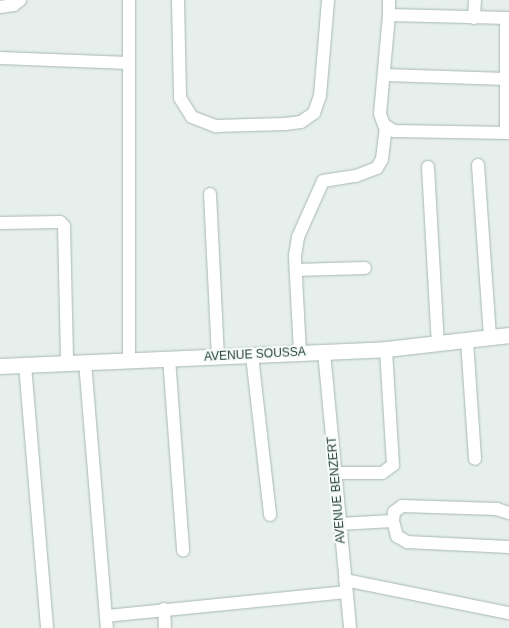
<!DOCTYPE html>
<html>
<head>
<meta charset="utf-8">
<style>
	body { margin:0 }
	#map { position:relative; width:509px; height:628px; overflow:hidden; background:#e6efeb; font-family:Arial,sans-serif }
	div>[style] { position:absolute }
	.roads { filter:drop-shadow(0 0 1px #a8b8b2) drop-shadow(0 0 1px #a8b8b2) }
	.street>* { height:12px; margin:-6px; padding:0 6px; transform-origin:6px; border-radius:6px; background:#fff }
	.secondary>* { height:15px; margin:-7.5px; padding:0 7.5px; transform-origin:7.5px; border-radius:7.5px; background:#fff }
	span { translate:-50% -50%; white-space:nowrap; text-align:center; line-height:1.15; -webkit-text-stroke:4.5px #f7fbf9; paint-order:stroke }
	.street-label { font-size:12px; color:#24423a }
</style>
</head>
<body>
<div id="map">
	<div class="roads">
		<div class="street">
			<div style="left:129px;top:0;width:359px;rotate:90deg"></div>
			<div style="left:178px;top:0;width:98px;rotate:88.8deg"></div>
			<div style="left:180px;top:98px;width:22px;rotate:58deg"></div>
			<div style="left:192px;top:117px;width:26px;rotate:21deg"></div>
			<div style="left:216px;top:126px;width:69px;rotate:-1.7deg"></div>
			<div style="left:285px;top:124px;width:16px;rotate:-7deg"></div>
			<div style="left:301px;top:122px;width:16px;rotate:-35deg"></div>
			<div style="left:314px;top:113px;width:18px;rotate:-71deg"></div>
			<div style="left:320px;top:96px;width:96px;rotate:-85.2deg"></div>
			<div style="left:0;top:7px;width:14px;rotate:-8deg"></div>
			<div style="left:14px;top:5px;width:8px;rotate:-40deg"></div>
			<div style="left:389px;top:15px;width:15px;rotate:-90deg"></div>
			<div style="left:474px;top:18px;width:18px;rotate:-87deg"></div>
			<div style="left:509px;top:18px;width:120px;rotate:-178.6deg"></div>
			<div style="left:389px;top:15px;width:99px;rotate:95.2deg"></div>
			<div style="left:380px;top:114px;width:12px;rotate:70deg"></div>
			<div style="left:384px;top:125px;width:12px;rotate:31deg"></div>
			<div style="left:394px;top:131px;width:115px;rotate:1deg"></div>
			<div style="left:0;top:58px;width:129px;rotate:2.2deg"></div>
			<div style="left:384px;top:75px;width:123px;rotate:1.9deg"></div>
			<div style="left:506px;top:133px;width:115px;rotate:-90deg"></div>
			<div style="left:478px;top:165px;width:173px;rotate:86deg"></div>
			<div style="left:428px;top:167px;width:177px;rotate:86.8deg"></div>
			<div style="left:210px;top:194px;width:163px;rotate:87.2deg"></div>
			<div style="left:0;top:223px;width:60px;rotate:-1deg"></div>
			<div style="left:60px;top:222px;width:6px;rotate:45deg"></div>
			<div style="left:64px;top:226px;width:137px;rotate:88.7deg"></div>
			<div style="left:296px;top:270px;width:69px;rotate:-1.7deg"></div>
			<div style="left:467px;top:341px;width:118px;rotate:86.1deg"></div>
			<div style="left:324px;top:352px;width:277px;rotate:84.6deg"></div>
			<div style="left:300px;top:353px;width:97px;rotate:-93deg"></div>
			<div style="left:295px;top:256px;width:19px;rotate:-81deg"></div>
			<div style="left:298px;top:237px;width:61px;rotate:-65.9deg"></div>
			<div style="left:323px;top:181px;width:33px;rotate:-9deg"></div>
			<div style="left:356px;top:176px;width:22px;rotate:-21deg"></div>
			<div style="left:377px;top:168px;width:10px;rotate:-61deg"></div>
			<div style="left:382px;top:159px;width:31px;rotate:-83deg"></div>
			<div style="left:252px;top:356px;width:160px;rotate:83.5deg"></div>
			<div style="left:169px;top:358px;width:193px;rotate:85.8deg"></div>
			<div style="left:85px;top:362px;width:267px;rotate:85.3deg"></div>
			<div style="left:25px;top:365px;width:264px;rotate:85.2deg"></div>
			<div style="left:335px;top:473px;width:47px"></div>
			<div style="left:382px;top:473px;width:14px;rotate:-36deg"></div>
			<div style="left:393px;top:465px;width:116px;rotate:-93.5deg"></div>
			<div style="left:509px;top:513px;width:13px;rotate:-162deg"></div>
			<div style="left:497px;top:509px;width:95px;rotate:-178.2deg"></div>
			<div style="left:402px;top:506px;width:10px;rotate:143deg"></div>
			<div style="left:394px;top:512px;width:9px;rotate:96deg"></div>
			<div style="left:393px;top:521px;width:16px;rotate:75deg"></div>
			<div style="left:397px;top:536px;width:12px;rotate:31deg"></div>
			<div style="left:407px;top:542px;width:102px;rotate:2.8deg"></div>
			<div style="left:339px;top:524px;width:54px;rotate:-3.2deg"></div>
			<div style="left:345px;top:580px;width:167px;rotate:11.4deg"></div>
			<div style="left:164px;top:609px;width:19px;rotate:87deg"></div>
			<div style="left:106px;top:616px;width:241px;rotate:-5.7deg"></div>
		</div>
		<div class="secondary">
			<div style="left:0;top:366px;width:386px;rotate:-2.5deg"></div>
			<div style="left:386px;top:349px;width:124px;rotate:-6.5deg"></div>
		</div>
	</div>
	<div class="street-label">
		<span style="left:255px;top:355px;rotate:-3deg">AVENUE SOUSSA</span>
		<span style="left:337px;top:490px;rotate:-95deg">AVENUE BENZERT</span>
	</div>
</div>
</body>
</html>
